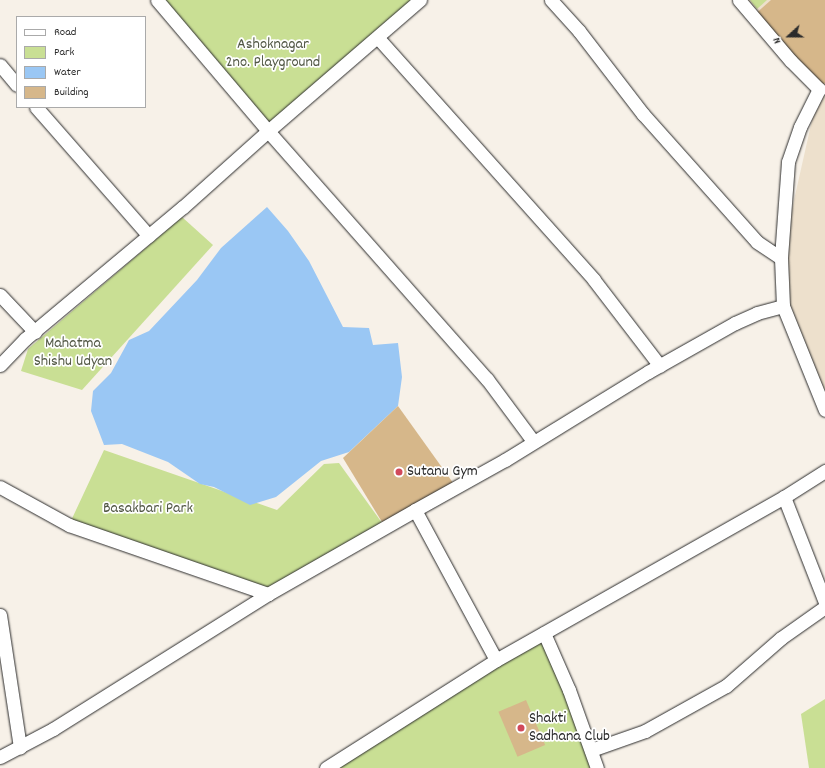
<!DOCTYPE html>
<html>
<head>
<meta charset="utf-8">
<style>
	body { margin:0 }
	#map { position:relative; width:825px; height:768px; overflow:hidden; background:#f7f1e8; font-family:Dekko,sans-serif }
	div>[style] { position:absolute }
	.built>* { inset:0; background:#ede0cc }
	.green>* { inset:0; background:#c9df94 }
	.water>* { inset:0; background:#9ac7f4 }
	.building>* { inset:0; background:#d6b78a; transform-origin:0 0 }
	.roads { filter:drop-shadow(0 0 1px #2b2b2b) drop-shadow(0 0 1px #2b2b2b) }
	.minor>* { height:13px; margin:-6.5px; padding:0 6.5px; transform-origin:6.5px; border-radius:6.5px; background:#fff }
	.dots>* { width:11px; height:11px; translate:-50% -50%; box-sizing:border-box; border:2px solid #fff; border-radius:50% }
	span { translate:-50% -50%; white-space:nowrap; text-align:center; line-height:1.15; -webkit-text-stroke:3.5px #fff; paint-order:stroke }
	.park-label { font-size:16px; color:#525845 }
	.poi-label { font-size:16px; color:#2b2b2b }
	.left { translate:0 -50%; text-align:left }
	.legend { position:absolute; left:16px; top:16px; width:130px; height:92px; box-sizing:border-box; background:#fff; border:1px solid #aaa; margin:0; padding:5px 7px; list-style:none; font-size:12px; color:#2b2b2b }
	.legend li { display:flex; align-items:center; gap:8px; height:20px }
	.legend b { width:20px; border:1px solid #aaa }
	.north { position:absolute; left:769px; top:16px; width:40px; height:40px; -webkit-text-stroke:3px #fff; paint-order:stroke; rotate:249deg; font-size:11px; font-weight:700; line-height:16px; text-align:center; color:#2b2b2b }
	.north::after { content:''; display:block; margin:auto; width:14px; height:18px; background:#2b2b2b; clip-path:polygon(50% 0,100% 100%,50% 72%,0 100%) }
</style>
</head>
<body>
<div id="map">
	<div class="built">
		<div style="clip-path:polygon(741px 0,825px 0,825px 410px,783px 306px,781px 258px,819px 89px)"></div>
	</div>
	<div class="green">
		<div style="clip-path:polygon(157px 0,412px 0,268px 131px)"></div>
		<div style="clip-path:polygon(750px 0,767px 0,757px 9px)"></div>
		<div style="clip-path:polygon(182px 217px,213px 245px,82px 390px,21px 371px,28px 349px)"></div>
		<div style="clip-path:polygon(104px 450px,277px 510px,324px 464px,339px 463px,385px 527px,268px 594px,69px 525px)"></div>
		<div style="clip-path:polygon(544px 633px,597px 768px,338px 768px)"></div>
		<div style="clip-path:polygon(825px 699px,825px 768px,809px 768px,801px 714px)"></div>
	</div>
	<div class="water">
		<div style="clip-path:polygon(267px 207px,288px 231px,309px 261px,343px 327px,369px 328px,373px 345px,398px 343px,402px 377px,398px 406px,349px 452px,321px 461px,276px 497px,250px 505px,214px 487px,200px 484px,168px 462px,122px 444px,104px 445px,91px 411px,93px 391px,111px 373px,129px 340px,149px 331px,197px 280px,221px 248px)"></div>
	</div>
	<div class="building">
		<div style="clip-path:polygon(771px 0,825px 0,825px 83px,819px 89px,753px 16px)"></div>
		<div style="clip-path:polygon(398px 406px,456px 487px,385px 527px,343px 458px)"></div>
		<div style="left:526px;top:700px;width:49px;height:30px;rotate:67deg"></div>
	</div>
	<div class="roads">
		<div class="minor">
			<div style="left:157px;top:0;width:172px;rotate:49.7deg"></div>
			<div style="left:268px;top:131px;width:331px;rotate:48.6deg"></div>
			<div style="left:487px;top:379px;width:77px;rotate:53.4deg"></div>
			<div style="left:551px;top:0;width:42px;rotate:47.9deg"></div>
			<div style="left:579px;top:31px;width:105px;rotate:52.4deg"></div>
			<div style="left:643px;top:114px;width:171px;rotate:48.3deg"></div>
			<div style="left:757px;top:242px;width:29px;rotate:34deg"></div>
			<div style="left:781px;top:258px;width:48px;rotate:87.6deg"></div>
			<div style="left:739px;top:0;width:80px;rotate:49.6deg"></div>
			<div style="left:791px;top:61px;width:40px;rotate:45deg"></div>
			<div style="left:819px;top:89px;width:42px;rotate:116.6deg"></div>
			<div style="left:800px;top:127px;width:37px;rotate:109deg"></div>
			<div style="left:788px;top:162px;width:96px;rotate:94.2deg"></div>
			<div style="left:378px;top:38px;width:324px;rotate:48.2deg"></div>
			<div style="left:594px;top:280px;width:108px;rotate:52.5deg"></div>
			<div style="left:0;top:65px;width:26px;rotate:50deg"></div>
			<div style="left:36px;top:107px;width:171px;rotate:48.8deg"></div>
			<div style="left:0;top:295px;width:51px;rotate:46.6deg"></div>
			<div style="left:0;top:365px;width:36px;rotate:-46deg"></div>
			<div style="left:25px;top:339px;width:206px;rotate:-39.9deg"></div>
			<div style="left:183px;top:207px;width:114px;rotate:-41.8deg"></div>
			<div style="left:268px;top:131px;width:201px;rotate:-40.8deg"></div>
			<div style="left:0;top:487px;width:79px;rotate:28.8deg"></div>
			<div style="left:69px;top:525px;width:211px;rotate:19.1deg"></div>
			<div style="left:268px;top:594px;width:169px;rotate:-29.7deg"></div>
			<div style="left:415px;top:510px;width:170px;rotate:61.6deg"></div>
			<div style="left:784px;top:497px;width:113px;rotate:68.7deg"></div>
			<div style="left:415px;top:510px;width:103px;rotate:-29.1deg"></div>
			<div style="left:505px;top:460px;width:168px;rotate:-31.6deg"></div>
			<div style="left:648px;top:372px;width:100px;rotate:-29.4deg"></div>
			<div style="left:735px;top:323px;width:24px;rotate:-24deg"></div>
			<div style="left:757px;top:313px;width:27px;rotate:-15deg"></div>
			<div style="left:783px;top:306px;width:112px;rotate:68deg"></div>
			<div style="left:0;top:615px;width:134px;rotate:81.4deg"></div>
			<div style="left:544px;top:633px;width:62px;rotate:66.3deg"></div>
			<div style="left:569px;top:690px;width:83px;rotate:70.3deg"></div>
			<div style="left:591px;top:750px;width:57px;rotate:-19.4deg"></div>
			<div style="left:645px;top:731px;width:93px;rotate:-29.1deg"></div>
			<div style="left:726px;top:686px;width:73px;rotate:-41.1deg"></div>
			<div style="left:781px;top:638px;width:54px;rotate:-35.2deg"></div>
			<div style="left:0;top:757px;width:60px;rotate:-27.8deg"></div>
			<div style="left:53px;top:729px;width:254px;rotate:-32.1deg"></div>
			<div style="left:326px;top:768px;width:201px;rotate:-32.4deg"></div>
			<div style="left:496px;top:660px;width:331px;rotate:-29.5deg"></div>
			<div style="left:784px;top:497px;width:49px;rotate:-32.4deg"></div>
		</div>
	</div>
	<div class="dots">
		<div style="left:399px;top:472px;background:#d1495b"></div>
		<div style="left:521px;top:728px;background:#d1495b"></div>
	</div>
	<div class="park-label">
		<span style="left:273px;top:54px">Ashoknagar<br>2no. Playground</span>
		<span style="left:73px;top:353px">Mahatma<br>Shishu Udyan</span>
		<span style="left:148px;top:509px">Basakbari Park</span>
	</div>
	<div class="poi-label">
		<span class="left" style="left:407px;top:472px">Sutanu Gym</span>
		<span class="left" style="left:529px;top:728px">Shakti<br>Sadhana Club</span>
	</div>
	<ul class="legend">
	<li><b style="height:5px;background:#fff"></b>Road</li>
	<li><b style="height:11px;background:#c9df94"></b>Park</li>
	<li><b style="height:11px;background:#9ac7f4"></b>Water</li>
	<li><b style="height:11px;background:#d6b78a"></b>Building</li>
	</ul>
	<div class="north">N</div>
</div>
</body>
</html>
